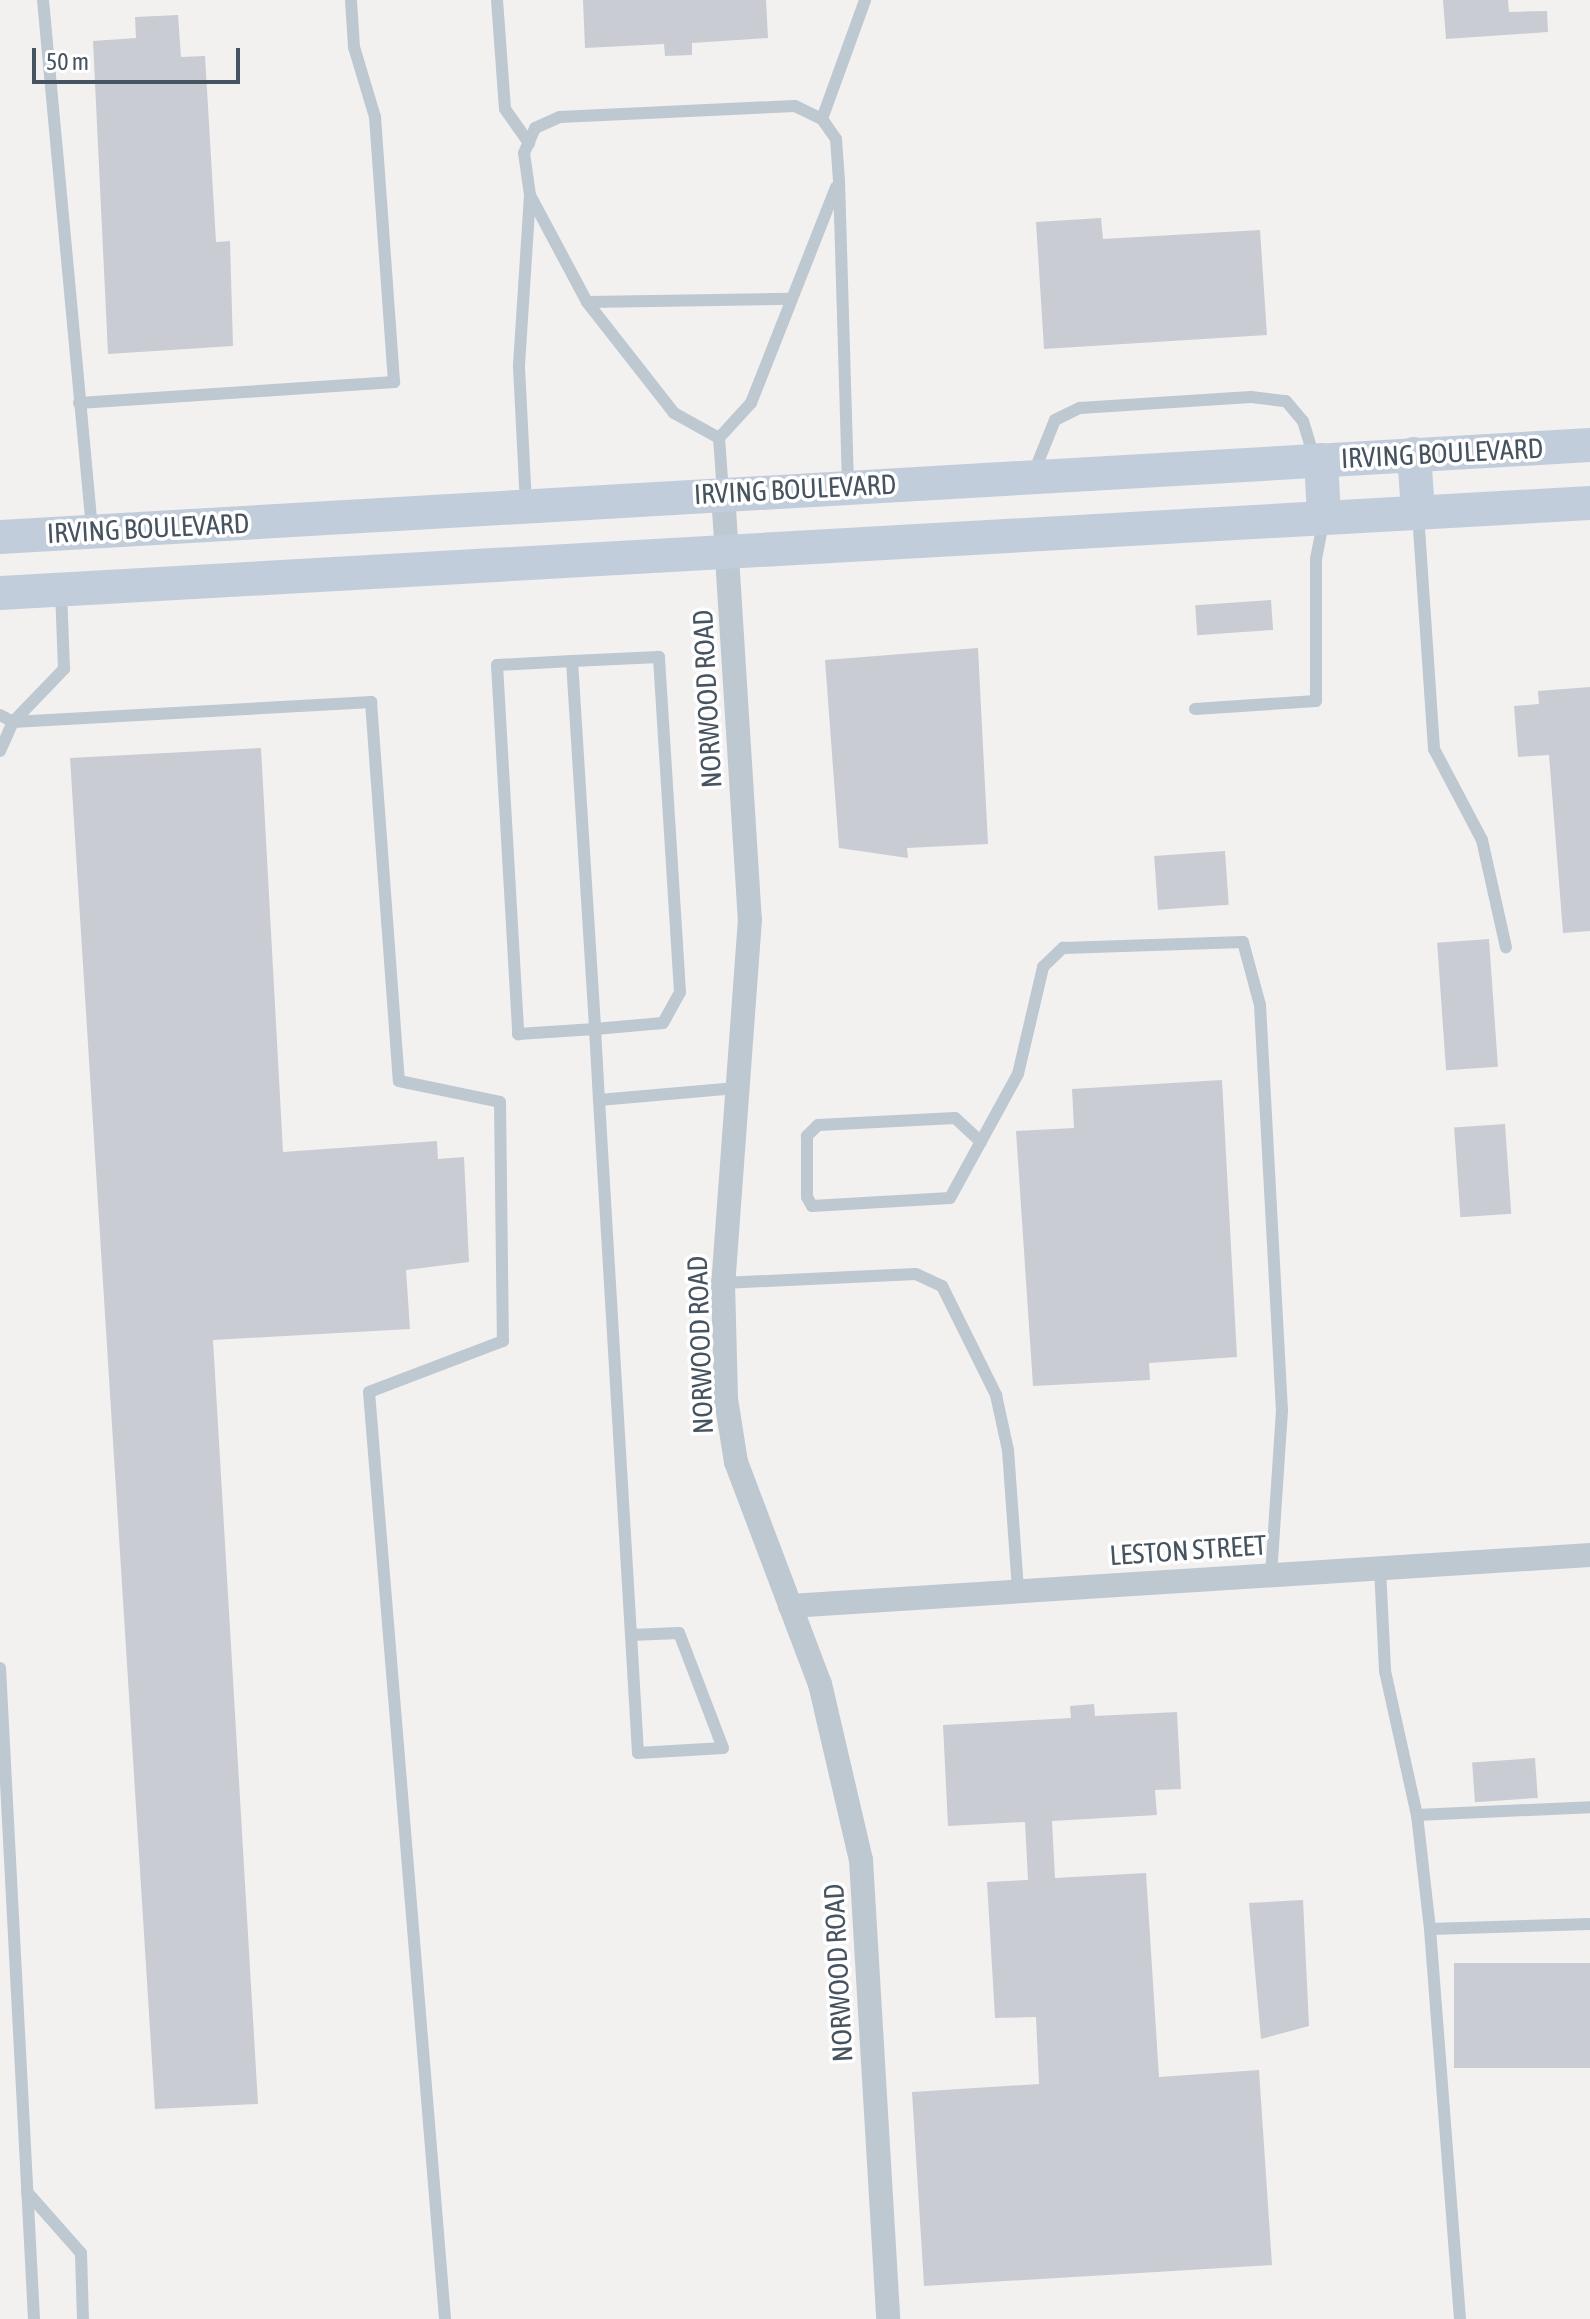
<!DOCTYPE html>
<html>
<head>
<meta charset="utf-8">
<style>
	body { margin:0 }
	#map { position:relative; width:1590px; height:2319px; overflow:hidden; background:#f3f0f0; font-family:"Asap Condensed",sans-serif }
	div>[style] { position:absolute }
	.building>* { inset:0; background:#caccd3; transform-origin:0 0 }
	.lane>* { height:12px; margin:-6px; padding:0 6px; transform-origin:6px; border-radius:6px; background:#bdc8d1 }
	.street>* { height:24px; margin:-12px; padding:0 12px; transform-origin:12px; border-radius:12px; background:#bdc8d1 }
	.secondary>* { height:34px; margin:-17px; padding:0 17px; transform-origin:17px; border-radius:17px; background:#c2cddb }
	span { translate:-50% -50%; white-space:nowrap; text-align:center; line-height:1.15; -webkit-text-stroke:7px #fff; paint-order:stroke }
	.street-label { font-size:28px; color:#465360 }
	.scale { position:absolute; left:32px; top:48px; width:208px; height:36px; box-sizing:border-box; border:4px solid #465360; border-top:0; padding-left:10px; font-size:24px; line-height:28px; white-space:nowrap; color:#465360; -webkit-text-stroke:6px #fff; paint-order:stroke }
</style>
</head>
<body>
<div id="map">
	<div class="building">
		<div style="clip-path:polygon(583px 0,766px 0,768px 38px,692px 43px,692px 55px,665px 56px,664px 44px,585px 48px)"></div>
		<div style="clip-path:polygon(1443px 0,1508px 0,1509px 12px,1547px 11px,1548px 32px,1446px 39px)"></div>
		<div style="clip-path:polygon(178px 15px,181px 57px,205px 56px,216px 242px,230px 241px,233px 346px,108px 354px,93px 41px,136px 38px,135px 17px)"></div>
		<div style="clip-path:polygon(1101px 218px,1103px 239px,1260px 230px,1267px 335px,1044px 349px,1036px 222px)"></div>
		<div style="left:1271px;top:600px;width:30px;height:76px;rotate:86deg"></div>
		<div style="clip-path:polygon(978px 648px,988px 844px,907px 848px,908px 858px,839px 848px,825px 660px)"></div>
		<div style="clip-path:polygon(1590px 687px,1590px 931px,1563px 933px,1549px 755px,1518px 757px,1514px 706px,1539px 704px,1538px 691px)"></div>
		<div style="clip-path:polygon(261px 748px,283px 1152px,437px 1141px,438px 1159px,464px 1157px,469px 1262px,406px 1270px,410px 1329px,213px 1340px,258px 2104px,155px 2109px,70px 758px)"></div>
		<div style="left:1225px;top:851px;width:54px;height:71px;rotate:86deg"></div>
		<div style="left:1489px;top:939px;width:128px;height:52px;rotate:86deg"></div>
		<div style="clip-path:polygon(1222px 1080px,1237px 1357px,1149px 1363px,1150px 1380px,1033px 1386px,1016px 1131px,1074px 1128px,1072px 1089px)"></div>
		<div style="left:1505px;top:1124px;width:90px;height:51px;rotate:86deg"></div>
		<div style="clip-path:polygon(1094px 1704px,1095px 1716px,1177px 1712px,1181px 1789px,1155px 1790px,1157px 1815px,1052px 1821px,1055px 1878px,1146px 1873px,1159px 2077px,1259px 2070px,1272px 2265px,924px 2286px,912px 2092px,1039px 2084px,1036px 2017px,995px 2018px,987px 1882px,1028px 1880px,1025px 1822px,948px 1826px,943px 1725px,1071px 1718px,1070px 1706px)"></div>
		<div style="left:1535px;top:1758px;width:40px;height:63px;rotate:86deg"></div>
		<div style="clip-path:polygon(1303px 1900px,1309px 2026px,1261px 2039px,1249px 1903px)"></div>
		<div style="left:1590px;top:1963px;width:105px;height:136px;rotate:90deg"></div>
	</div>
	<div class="lane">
		<div style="left:43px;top:0;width:531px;rotate:84.71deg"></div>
		<div style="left:497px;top:0;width:109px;rotate:85.8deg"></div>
		<div style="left:505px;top:109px;width:42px;rotate:54.8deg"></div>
		<div style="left:822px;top:119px;width:127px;rotate:-70.1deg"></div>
		<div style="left:531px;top:197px;width:119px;rotate:61.9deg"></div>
		<div style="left:587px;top:302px;width:202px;rotate:-0.9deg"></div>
		<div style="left:587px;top:302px;width:141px;rotate:51.9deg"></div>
		<div style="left:674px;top:413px;width:51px;rotate:29.1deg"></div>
		<div style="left:79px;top:403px;width:316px;rotate:-3.8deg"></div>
		<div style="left:394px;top:382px;width:266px;rotate:-94.1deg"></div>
		<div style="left:375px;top:117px;width:73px;rotate:-106.7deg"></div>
		<div style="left:354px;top:47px;width:47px;rotate:-93.7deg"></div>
		<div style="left:719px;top:438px;width:47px;rotate:-47.6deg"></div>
		<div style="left:751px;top:403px;width:232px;rotate:-68.5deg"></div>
		<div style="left:719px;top:438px;width:55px;rotate:85.8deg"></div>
		<div style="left:1034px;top:472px;width:56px;rotate:-68deg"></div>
		<div style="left:1055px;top:420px;width:28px;rotate:-26deg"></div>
		<div style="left:1080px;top:408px;width:171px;rotate:-3.7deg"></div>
		<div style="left:1251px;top:397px;width:35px;rotate:7deg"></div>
		<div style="left:1286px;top:401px;width:26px;rotate:50deg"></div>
		<div style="left:1303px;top:421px;width:37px;rotate:73deg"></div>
		<div style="left:526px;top:505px;width:140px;rotate:-92.9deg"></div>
		<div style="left:519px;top:365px;width:170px;rotate:-86.3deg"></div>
		<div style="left:530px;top:195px;width:42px;rotate:-98.1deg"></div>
		<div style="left:524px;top:153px;width:27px;rotate:-66deg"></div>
		<div style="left:535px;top:128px;width:27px;rotate:-24deg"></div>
		<div style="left:560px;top:117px;width:235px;rotate:-2.7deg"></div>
		<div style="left:795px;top:106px;width:30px;rotate:26deg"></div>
		<div style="left:822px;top:119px;width:24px;rotate:55deg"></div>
		<div style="left:836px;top:139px;width:42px;rotate:85.9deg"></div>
		<div style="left:839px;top:181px;width:305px;rotate:88.3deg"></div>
		<div style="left:1418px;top:514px;width:236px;rotate:86.1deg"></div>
		<div style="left:1434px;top:749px;width:103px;rotate:62.2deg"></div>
		<div style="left:1482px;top:840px;width:110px;rotate:77.4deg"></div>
		<div style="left:572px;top:661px;width:75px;rotate:176.9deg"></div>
		<div style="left:497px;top:665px;width:370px;rotate:86.7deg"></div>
		<div style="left:518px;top:1034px;width:77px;rotate:-3.7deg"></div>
		<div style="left:595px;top:1029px;width:68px;rotate:-5deg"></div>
		<div style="left:663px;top:1023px;width:35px;rotate:-61deg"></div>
		<div style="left:680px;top:992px;width:336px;rotate:-93.6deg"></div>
		<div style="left:659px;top:657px;width:87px;rotate:177.4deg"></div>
		<div style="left:572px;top:661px;width:369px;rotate:86.4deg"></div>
		<div style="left:595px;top:1029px;width:71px;rotate:86.8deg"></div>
		<div style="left:599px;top:1100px;width:138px;rotate:-5deg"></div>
		<div style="left:1195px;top:709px;width:121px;rotate:-3.8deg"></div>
		<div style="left:1316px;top:701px;width:142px;rotate:-90deg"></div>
		<div style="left:1316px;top:559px;width:38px;rotate:-79deg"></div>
		<div style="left:0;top:715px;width:15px;rotate:28deg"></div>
		<div style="left:13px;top:722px;width:359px;rotate:-3.2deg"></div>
		<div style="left:371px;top:702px;width:380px;rotate:85.8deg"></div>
		<div style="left:399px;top:1081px;width:103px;rotate:11.7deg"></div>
		<div style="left:500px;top:1102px;width:239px;rotate:89.3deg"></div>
		<div style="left:503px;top:1341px;width:143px;rotate:159.2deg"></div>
		<div style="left:369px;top:1392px;width:930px;rotate:85.31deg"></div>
		<div style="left:0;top:751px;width:32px;rotate:-66deg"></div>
		<div style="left:13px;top:722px;width:74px;rotate:-46.1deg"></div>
		<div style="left:64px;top:669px;width:77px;rotate:-92.2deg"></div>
		<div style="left:599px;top:1100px;width:536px;rotate:86.58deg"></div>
		<div style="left:631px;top:1635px;width:118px;rotate:86.6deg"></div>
		<div style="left:638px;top:1753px;width:85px;rotate:-3.4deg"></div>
		<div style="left:723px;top:1748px;width:123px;rotate:-110.9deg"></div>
		<div style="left:679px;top:1633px;width:48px;rotate:177.6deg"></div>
		<div style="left:981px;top:1142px;width:35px;rotate:-137deg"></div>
		<div style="left:955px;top:1118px;width:137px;rotate:177.1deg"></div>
		<div style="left:818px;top:1125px;width:16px;rotate:135deg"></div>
		<div style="left:807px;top:1136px;width:61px;rotate:90deg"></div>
		<div style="left:807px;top:1197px;width:10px;rotate:61deg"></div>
		<div style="left:812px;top:1206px;width:138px;rotate:-3.3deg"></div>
		<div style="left:950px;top:1198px;width:141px;rotate:-61.3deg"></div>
		<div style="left:1018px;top:1074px;width:110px;rotate:-76.8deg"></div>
		<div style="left:1043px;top:967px;width:28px;rotate:-44deg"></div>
		<div style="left:1063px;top:948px;width:180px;rotate:-1.9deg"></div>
		<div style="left:1243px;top:942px;width:65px;rotate:74.9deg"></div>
		<div style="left:1260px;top:1005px;width:406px;rotate:86.9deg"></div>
		<div style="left:1282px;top:1410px;width:165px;rotate:93.8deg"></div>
		<div style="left:723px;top:1283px;width:193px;rotate:-2.7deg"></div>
		<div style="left:916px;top:1274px;width:29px;rotate:25deg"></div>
		<div style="left:942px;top:1286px;width:122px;rotate:63.6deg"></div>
		<div style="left:996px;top:1395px;width:56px;rotate:77.7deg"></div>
		<div style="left:1008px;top:1450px;width:141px;rotate:85.9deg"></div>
		<div style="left:1380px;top:1568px;width:103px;rotate:87.2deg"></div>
		<div style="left:1385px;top:1671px;width:148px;rotate:77.5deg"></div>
		<div style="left:1417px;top:1815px;width:115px;rotate:83.5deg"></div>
		<div style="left:1430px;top:1929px;width:160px;rotate:-1.8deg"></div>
		<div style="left:0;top:1668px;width:652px;rotate:87.01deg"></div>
		<div style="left:1417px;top:1815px;width:173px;rotate:-2.6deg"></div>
		<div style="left:1430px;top:1929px;width:391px;rotate:85.6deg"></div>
		<div style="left:27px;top:2192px;width:81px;rotate:48.5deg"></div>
		<div style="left:81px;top:2253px;width:66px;rotate:88.3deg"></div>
	</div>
	<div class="street">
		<div style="left:723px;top:493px;width:427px;rotate:86.4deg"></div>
		<div style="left:750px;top:919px;width:365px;rotate:94.2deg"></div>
		<div style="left:723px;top:1283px;width:116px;rotate:88.5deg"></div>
		<div style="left:726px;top:1399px;width:64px;rotate:81deg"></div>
		<div style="left:736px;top:1462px;width:237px;rotate:69.3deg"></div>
		<div style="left:820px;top:1684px;width:181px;rotate:76.9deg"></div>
		<div style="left:861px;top:1860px;width:460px;rotate:86.6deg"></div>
		<div style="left:790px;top:1606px;width:802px;rotate:-3.65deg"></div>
	</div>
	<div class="secondary">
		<div style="left:1414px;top:454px;width:57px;rotate:86deg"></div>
		<div style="left:1321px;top:460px;width:56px;rotate:86.9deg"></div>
		<div style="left:0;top:537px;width:1593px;rotate:-3.31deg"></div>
		<div style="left:0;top:593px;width:1593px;rotate:-3.24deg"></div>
	</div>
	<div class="street-label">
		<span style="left:1442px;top:453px;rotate:-3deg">IRVING BOULEVARD</span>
		<span style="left:795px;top:489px;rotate:-3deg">IRVING BOULEVARD</span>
		<span style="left:148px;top:528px;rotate:-3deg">IRVING BOULEVARD</span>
		<span style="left:707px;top:699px;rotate:-93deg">NORWOOD ROAD</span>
		<span style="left:700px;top:1345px;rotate:-92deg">NORWOOD ROAD</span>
		<span style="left:1188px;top:1550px;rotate:-4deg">LESTON STREET</span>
		<span style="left:838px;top:1973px;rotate:-93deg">NORWOOD ROAD</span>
	</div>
	<div class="scale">50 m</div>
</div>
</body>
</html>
